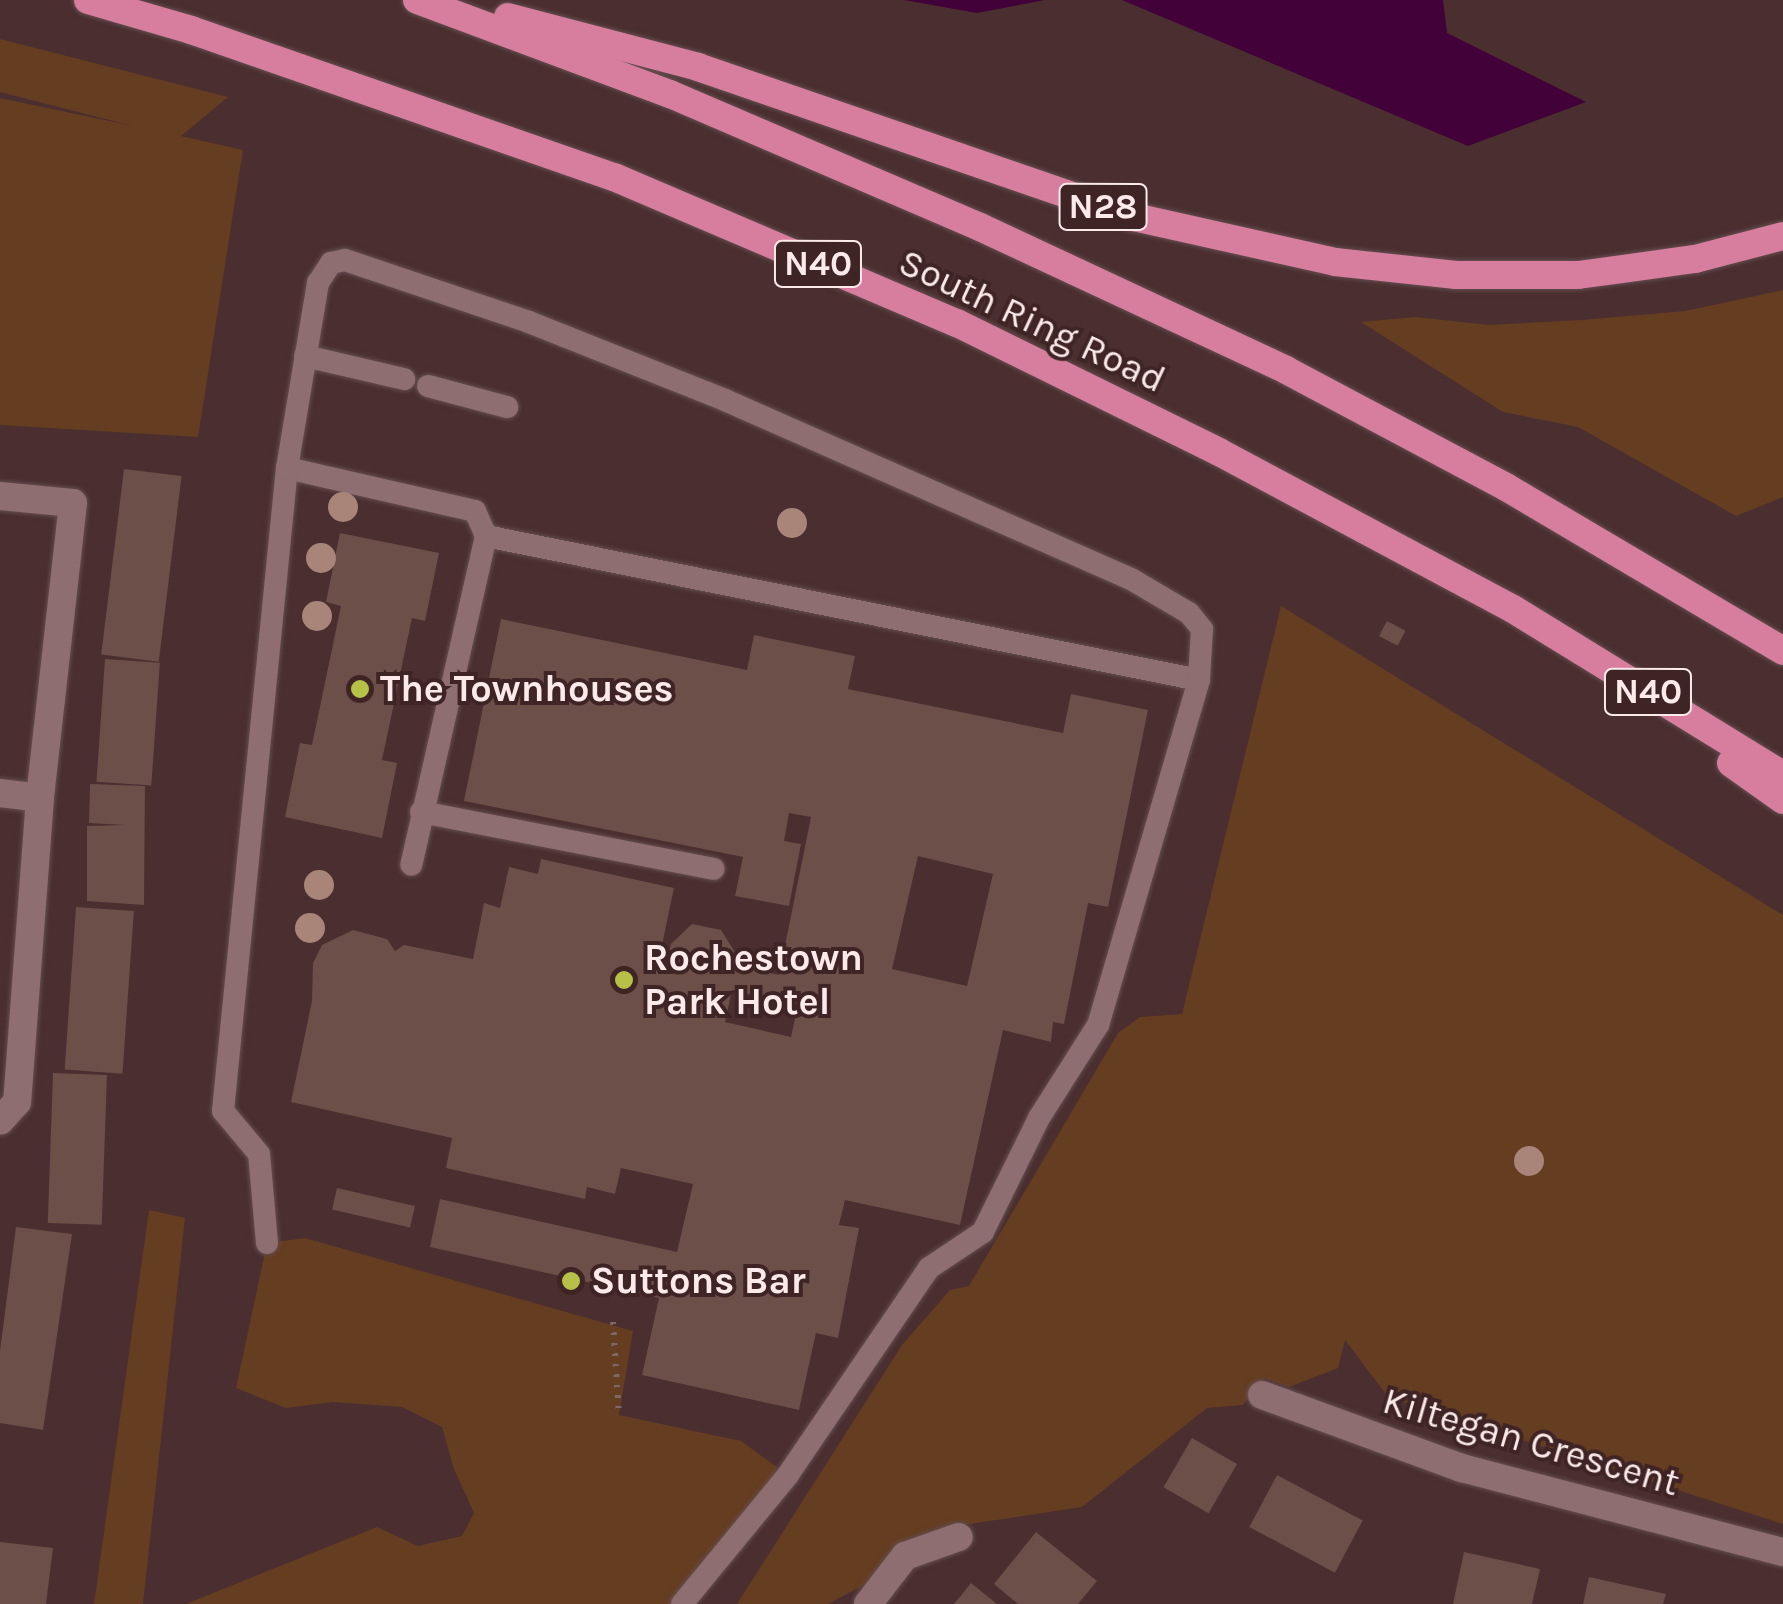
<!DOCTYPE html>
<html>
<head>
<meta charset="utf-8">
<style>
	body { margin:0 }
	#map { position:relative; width:1783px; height:1604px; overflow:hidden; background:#4a2e30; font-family:Karla,sans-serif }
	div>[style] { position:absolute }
	.green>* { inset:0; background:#653d20 }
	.water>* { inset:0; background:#420138 }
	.building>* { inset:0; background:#6b4f48; transform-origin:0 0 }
	.path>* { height:6px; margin-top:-3px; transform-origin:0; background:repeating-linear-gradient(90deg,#7f6768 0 2.5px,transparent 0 10.5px) }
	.roads { filter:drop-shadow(0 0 2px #644d4f) drop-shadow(0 0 2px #644d4f) }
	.service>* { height:22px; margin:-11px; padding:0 11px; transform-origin:11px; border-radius:11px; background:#8e6e70 }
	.minor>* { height:28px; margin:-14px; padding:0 14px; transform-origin:14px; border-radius:14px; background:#8e6e70 }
	.trunk>* { height:28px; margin:-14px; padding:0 14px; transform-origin:14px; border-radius:14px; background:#d77e9f }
	.trees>* { width:30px; height:30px; margin:-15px; border-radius:50%; background:#a88578 }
	.dots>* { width:28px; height:28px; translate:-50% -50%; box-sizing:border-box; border:5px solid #3f2426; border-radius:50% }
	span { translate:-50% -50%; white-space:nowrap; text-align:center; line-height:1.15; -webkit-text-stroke:8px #3f2426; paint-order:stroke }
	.shield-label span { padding:2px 8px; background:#3f2426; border:2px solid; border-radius:8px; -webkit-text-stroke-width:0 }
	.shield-label { font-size:35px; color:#fceaea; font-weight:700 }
	.street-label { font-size:38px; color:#fceaea }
	.poi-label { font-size:38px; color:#fceaea; font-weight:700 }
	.left { translate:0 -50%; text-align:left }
</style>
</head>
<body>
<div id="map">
	<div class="green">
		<div style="clip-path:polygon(0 39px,228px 97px,181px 136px,243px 150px,198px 437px,0 425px,0 98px,133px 126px,0 92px)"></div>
		<div style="clip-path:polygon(1783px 290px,1783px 497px,1736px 516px,1578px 427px,1503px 412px,1361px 322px,1416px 317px,1489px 325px,1582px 320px,1685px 311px)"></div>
		<div style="clip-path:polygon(1281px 606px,1783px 915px,1783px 1524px,1388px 1397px,1345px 1340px,1338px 1368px,1289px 1387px,1264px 1378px,1243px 1405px,1207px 1408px,1082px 1507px,950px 1527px,898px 1545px,864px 1585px,828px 1604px,737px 1604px,902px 1345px,950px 1290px,969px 1286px,1118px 1033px,1140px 1017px,1182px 1014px)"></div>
		<div style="clip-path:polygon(149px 1210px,185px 1218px,143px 1604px,94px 1604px)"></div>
		<div style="clip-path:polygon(305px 1238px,633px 1331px,619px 1415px,741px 1441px,788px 1475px,682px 1604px,186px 1604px,377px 1527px,418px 1546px,462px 1536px,474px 1513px,454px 1469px,442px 1427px,402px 1407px,333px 1402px,286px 1408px,236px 1388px,267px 1243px)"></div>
	</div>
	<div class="water">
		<div style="clip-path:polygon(904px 0,1045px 0,977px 13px)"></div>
		<div style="clip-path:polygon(1122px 0,1443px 0,1447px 33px,1586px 102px,1468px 146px)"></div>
	</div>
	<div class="building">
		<div style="left:124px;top:469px;width:58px;height:187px;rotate:7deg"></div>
		<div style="clip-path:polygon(340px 533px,439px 553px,425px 621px,412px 618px,382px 760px,397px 763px,382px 838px,285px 817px,300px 743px,312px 745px,341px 606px,326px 602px)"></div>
		<div style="clip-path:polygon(evenodd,501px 619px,747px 670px,754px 635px,855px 656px,848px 689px,1063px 733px,1071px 694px,1148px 710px,1108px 907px,1088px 903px,1064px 1024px,1053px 1022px,1051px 1042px,1003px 1030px,960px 1225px,845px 1200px,839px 1225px,859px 1228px,838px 1338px,816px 1333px,799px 1410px,642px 1375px,659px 1298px,430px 1247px,440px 1199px,677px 1252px,693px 1184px,621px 1168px,615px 1194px,587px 1187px,585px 1199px,446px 1168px,452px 1138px,291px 1102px,312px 1001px,313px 963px,322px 945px,353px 930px,387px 939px,395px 951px,404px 945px,473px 959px,484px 903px,500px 908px,509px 867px,538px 874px,541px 859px,674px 888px,657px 969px,664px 971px,671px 944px,692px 924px,721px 930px,738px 957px,737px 965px,779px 975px,811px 817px,789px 813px,784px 841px,801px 844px,789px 906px,735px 896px,743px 857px,464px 801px,501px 619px,918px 856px,993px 874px,967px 986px,892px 969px,918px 856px,501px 619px,732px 990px,798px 1005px,791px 1037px,725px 1022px,732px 990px)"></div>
		<div style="left:1387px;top:621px;width:21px;height:17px;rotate:28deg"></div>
		<div style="left:105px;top:659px;width:55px;height:123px;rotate:4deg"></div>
		<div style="clip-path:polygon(90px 784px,145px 786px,144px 905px,87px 901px,87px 826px,125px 825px,89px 823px)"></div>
		<div style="left:76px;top:907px;width:58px;height:163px;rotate:4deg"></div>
		<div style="left:53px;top:1073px;width:54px;height:150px;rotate:2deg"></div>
		<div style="left:337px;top:1188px;width:80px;height:22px;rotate:13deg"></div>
		<div style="clip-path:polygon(16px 1227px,72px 1234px,43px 1430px,0 1423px,0 1351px)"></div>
		<div style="left:1192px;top:1438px;width:52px;height:57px;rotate:30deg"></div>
		<div style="left:1277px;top:1475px;width:97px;height:59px;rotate:28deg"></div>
		<div style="clip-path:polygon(1036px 1532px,1097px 1581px,1078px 1604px,1018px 1604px,994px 1584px)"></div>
		<div style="clip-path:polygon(0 1542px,53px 1548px,46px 1604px,0 1604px)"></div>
		<div style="clip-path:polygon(1464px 1552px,1540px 1569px,1532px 1604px,1453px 1604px)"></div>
		<div style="clip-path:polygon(1589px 1577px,1666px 1594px,1663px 1604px,1583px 1604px)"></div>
		<div style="clip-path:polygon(971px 1583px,997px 1604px,954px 1604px)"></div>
	</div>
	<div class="path">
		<div style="left:613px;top:1322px;width:93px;rotate:86.3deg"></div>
	</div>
	<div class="roads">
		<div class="service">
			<div style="left:305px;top:356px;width:102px;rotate:13.1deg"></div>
			<div style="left:428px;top:386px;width:82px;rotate:14.9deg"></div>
			<div style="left:287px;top:468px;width:193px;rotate:12.9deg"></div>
			<div style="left:475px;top:511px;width:27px;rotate:66deg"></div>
			<div style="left:486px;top:536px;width:337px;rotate:102.8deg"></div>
			<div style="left:486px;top:536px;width:727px;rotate:11.42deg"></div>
			<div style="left:421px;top:812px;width:298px;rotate:11deg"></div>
			<div style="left:267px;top:1243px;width:89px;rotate:-95.1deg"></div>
			<div style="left:259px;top:1154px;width:56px;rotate:-129.9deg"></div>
			<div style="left:223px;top:1111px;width:646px;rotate:-84.32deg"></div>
			<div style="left:287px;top:468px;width:188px;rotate:-80.5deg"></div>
			<div style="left:318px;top:283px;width:24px;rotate:-57deg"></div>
			<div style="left:331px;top:263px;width:14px;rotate:-12deg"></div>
			<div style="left:345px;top:260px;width:194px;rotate:18.6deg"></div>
			<div style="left:529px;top:322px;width:211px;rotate:21.7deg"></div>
			<div style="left:725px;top:400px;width:444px;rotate:23.8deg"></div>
			<div style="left:1131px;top:579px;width:67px;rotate:30.4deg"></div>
			<div style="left:1189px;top:613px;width:21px;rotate:51deg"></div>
			<div style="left:1202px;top:629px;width:51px;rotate:93.4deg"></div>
			<div style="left:1199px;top:680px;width:359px;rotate:106.3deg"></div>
			<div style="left:1098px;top:1025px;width:110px;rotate:122.4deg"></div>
			<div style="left:1039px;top:1118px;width:127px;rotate:116.2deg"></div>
			<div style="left:983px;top:1232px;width:65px;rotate:146.3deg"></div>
			<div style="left:929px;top:1268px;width:250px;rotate:124.3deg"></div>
			<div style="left:788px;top:1475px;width:167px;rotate:129.4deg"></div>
		</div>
		<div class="minor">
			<div style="left:0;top:496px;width:73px;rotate:5.5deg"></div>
			<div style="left:73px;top:503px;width:297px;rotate:96.4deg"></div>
			<div style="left:40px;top:798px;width:305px;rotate:94.3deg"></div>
			<div style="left:17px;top:1102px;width:25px;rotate:132deg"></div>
			<div style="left:0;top:793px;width:40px;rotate:7.1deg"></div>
			<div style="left:1262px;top:1395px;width:213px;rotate:20.1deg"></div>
			<div style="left:1462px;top:1468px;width:332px;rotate:14.7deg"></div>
			<div style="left:868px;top:1604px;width:61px;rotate:-52.4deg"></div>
			<div style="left:905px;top:1556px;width:57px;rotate:-19.4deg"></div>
		</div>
		<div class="trunk">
			<div style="left:88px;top:0;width:107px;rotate:16.2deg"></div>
			<div style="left:191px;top:30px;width:448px;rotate:19.2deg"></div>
			<div style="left:614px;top:177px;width:373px;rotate:23.1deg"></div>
			<div style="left:957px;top:323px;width:292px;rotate:26.2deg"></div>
			<div style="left:1219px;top:452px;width:333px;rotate:28.1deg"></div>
			<div style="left:1513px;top:609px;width:317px;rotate:31.6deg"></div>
			<div style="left:417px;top:0;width:270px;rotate:20.4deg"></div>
			<div style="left:670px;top:94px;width:337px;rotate:23.2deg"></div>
			<div style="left:980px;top:227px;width:338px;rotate:25deg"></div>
			<div style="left:1286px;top:370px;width:249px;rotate:28deg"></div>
			<div style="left:1506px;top:487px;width:322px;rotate:30.6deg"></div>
			<div style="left:508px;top:17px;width:196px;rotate:14.7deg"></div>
			<div style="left:698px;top:67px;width:461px;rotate:19deg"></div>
			<div style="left:1134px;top:217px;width:206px;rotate:12.6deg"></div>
			<div style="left:1335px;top:262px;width:122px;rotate:6.1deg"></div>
			<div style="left:1456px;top:275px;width:122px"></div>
			<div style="left:1578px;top:275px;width:118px;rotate:-7.8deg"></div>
			<div style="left:1695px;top:259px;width:91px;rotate:-14.6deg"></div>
			<div style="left:1731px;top:763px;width:64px;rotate:35.4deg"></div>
		</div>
	</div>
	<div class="trees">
		<div style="left:343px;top:507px"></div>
		<div style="left:792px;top:523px"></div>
		<div style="left:321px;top:558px"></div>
		<div style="left:317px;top:616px"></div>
		<div style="left:319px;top:885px"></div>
		<div style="left:310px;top:928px"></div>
		<div style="left:1529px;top:1161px"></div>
	</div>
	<div class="dots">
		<div style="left:360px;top:689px;background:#b6c148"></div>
		<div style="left:624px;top:980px;background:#b6c148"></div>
		<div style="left:571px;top:1281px;background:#b6c148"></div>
	</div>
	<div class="shield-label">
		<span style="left:1103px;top:207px">N28</span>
		<span style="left:818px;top:264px">N40</span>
		<span style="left:1648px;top:692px">N40</span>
	</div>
	<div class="street-label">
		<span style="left:1032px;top:321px;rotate:25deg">South Ring Road</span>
		<span style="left:1531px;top:1442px;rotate:16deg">Kiltegan Crescent</span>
	</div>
	<div class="poi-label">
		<span class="left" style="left:380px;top:689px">The Townhouses</span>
		<span class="left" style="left:644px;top:980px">Rochestown<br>Park Hotel</span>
		<span class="left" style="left:591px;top:1281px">Suttons Bar</span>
	</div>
</div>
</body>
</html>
